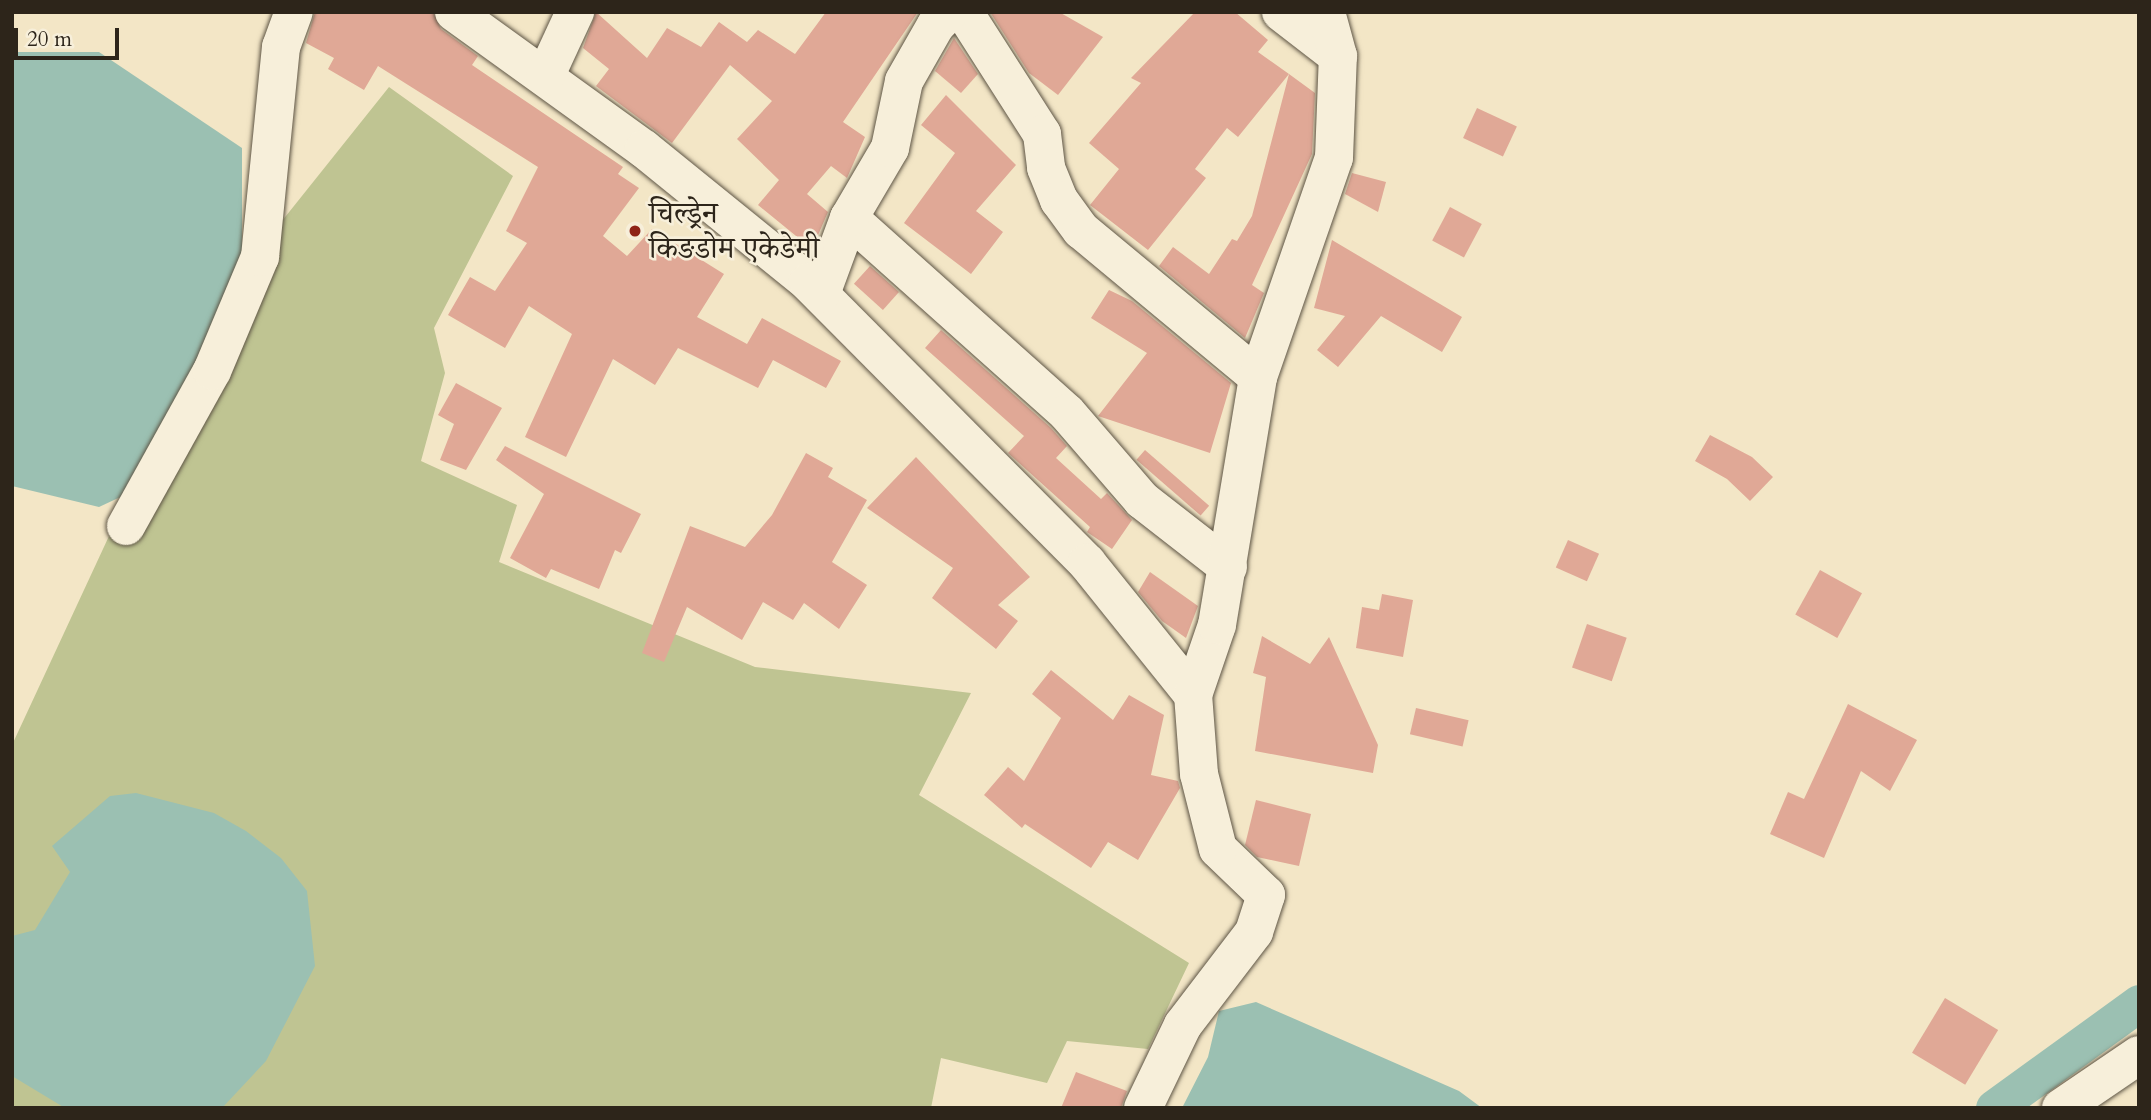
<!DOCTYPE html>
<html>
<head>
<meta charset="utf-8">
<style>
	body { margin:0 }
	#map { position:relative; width:2151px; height:1120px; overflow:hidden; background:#f3e6c6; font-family:Cardo,"Noto Serif Devanagari",serif }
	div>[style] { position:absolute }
	.green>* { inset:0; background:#bfc492 }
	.water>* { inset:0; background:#9bc0b2 }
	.canal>* { height:37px; margin:-18.5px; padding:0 18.5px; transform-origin:18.5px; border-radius:18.5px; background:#9bc0b2 }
	.building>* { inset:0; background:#e0a896; transform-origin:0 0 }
	.roads { filter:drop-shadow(0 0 2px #5e5545) drop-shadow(0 0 2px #5e5545) }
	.minor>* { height:38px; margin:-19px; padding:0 19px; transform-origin:19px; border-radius:19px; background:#f7efda }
	.dots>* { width:19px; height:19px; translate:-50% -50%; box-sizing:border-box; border:4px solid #f7efda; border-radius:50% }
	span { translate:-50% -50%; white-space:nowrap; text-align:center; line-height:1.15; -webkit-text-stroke:5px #f7efda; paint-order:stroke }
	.poi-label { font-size:30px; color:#2d251a }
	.left { translate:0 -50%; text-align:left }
	.frame { position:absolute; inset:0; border:14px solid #2d251a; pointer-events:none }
	.scale { position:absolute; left:14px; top:28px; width:105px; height:32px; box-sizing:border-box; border:4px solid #2d251a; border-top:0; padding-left:9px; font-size:21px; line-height:24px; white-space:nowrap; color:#2d251a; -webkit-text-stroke:5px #f7efda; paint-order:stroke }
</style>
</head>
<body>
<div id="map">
	<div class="green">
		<div style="clip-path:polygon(389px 87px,513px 176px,434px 328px,445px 373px,421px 461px,517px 505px,499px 562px,755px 667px,971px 693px,919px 795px,1189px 963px,1148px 1049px,1067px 1041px,1047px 1083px,941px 1058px,931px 1108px,12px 1108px,12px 745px,129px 493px,242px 271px)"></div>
	</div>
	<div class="water">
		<div style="clip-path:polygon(12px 52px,99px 52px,242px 148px,242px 271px,129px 493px,99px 507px,12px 486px)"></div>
		<div style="clip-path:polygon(136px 793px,214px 813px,246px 831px,281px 858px,307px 891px,315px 966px,266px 1061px,222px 1108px,65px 1108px,12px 1076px,12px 936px,35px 930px,70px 872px,52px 846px,110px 796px)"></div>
		<div style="clip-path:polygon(1256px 1002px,1459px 1091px,1482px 1108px,1182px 1108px,1208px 1057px,1219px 1011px)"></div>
	</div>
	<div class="canal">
		<div style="left:1994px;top:1108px;width:179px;rotate:-35.9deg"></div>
	</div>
	<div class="building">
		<div style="clip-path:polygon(315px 12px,433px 12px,441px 29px,478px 56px,472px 65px,623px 167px,618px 174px,639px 188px,603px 236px,627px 256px,652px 229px,724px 274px,697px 317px,747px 344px,762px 318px,841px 361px,826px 388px,773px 360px,758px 388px,678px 348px,655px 385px,613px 359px,566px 457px,525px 437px,572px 334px,529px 306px,505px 348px,448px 315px,470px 277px,495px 291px,527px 243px,506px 231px,538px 167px,378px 66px,364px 90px,328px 69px,334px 58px,306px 43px)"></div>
		<div style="clip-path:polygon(596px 12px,647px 58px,667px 28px,701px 47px,719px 22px,747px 42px,758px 30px,795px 54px,826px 12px,918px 12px,843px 122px,865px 137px,847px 178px,831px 166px,807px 194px,828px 212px,812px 249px,758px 205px,779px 180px,737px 139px,772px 101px,730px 65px,672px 143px,596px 86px,609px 69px,583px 48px)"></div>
		<div style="clip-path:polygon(990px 12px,1059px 12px,1103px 37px,1058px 95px,1029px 73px)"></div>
		<div style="clip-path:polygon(1195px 12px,1235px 12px,1268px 40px,1258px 52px,1289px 74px,1238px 137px,1227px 128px,1195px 169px,1206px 178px,1148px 250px,1090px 205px,1119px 169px,1089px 143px,1141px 83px,1131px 78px)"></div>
		<div style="clip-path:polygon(954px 38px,978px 74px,961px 93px,935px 71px)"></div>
		<div style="clip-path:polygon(1289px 74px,1315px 93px,1312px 154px,1252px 285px,1264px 293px,1245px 338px,1159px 266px,1173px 247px,1209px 274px,1232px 239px,1237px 241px,1252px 216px)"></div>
		<div style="clip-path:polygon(946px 95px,1016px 165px,976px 211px,1003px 232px,971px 274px,904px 223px,955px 153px,921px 125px)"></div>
		<div style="left:1477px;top:108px;width:44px;height:33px;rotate:25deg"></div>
		<div style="clip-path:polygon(1352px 173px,1386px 182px,1378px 212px,1345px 194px)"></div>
		<div style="left:1450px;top:207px;width:36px;height:38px;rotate:28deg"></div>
		<div style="clip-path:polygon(1332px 240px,1462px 317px,1442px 352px,1381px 316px,1338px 367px,1317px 350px,1345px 316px,1314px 308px)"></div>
		<div style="left:870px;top:266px;width:39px;height:24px;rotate:42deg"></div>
		<div style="clip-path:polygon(1109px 290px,1132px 301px,1231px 383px,1210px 453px,1098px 416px,1147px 353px,1091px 318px)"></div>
		<div style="clip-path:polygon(941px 330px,1051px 428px,1067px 446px,1056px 458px,1101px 499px,1107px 493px,1132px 520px,1112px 549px,1087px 532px,1090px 527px,1008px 453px,1024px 436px,925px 348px)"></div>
		<div style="clip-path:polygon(456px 383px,502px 408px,466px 470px,440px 460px,454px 424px,438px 415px)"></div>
		<div style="clip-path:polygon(1710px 435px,1752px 457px,1773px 477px,1750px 501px,1727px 479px,1695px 461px)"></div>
		<div style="clip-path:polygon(505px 446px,641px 514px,621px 553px,615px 550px,599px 589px,551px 569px,546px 578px,510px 558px,544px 494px,496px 460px)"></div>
		<div style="left:1145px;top:450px;width:85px;height:13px;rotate:41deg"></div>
		<div style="clip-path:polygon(806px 453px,833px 468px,828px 477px,867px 500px,832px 562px,867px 585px,839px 629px,804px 603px,793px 620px,763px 602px,742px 640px,687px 607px,664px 662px,642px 653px,690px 526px,745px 547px,772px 515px)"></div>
		<div style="clip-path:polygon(916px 457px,1030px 577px,998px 605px,1018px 621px,996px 649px,932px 598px,953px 568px,867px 508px)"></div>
		<div style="left:1568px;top:540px;width:34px;height:30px;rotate:24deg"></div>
		<div style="left:1820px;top:570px;width:48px;height:51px;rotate:29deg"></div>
		<div style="clip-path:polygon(1150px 572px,1198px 606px,1186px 638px,1162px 621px,1138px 592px)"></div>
		<div style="clip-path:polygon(1382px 594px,1413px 600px,1403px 657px,1356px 648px,1362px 607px,1379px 610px)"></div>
		<div style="left:1587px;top:624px;width:42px;height:46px;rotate:19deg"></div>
		<div style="clip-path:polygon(1262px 636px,1310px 664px,1329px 637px,1378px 745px,1373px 773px,1255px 751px,1266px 677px,1253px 673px)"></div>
		<div style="clip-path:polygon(1051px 670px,1113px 720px,1129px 695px,1164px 715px,1151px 775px,1178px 781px,1180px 788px,1138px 860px,1108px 842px,1091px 868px,1025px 824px,1022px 828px,984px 795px,1008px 767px,1024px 781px,1061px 718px,1032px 694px)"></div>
		<div style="clip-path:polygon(1848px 704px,1917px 740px,1890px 791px,1861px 771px,1824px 858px,1770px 834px,1788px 792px,1804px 799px)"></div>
		<div style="left:1416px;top:708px;width:54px;height:27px;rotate:13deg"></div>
		<div style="clip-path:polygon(1256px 800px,1311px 814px,1299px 866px,1257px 857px,1245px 845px)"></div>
		<div style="left:1945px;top:998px;width:62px;height:64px;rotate:31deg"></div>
		<div style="clip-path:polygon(1076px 1072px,1127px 1091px,1121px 1108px,1061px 1108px)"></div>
	</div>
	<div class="roads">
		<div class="minor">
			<div style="left:454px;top:12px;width:234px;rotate:35.8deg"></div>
			<div style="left:644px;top:149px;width:211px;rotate:39deg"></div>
			<div style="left:808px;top:282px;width:396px;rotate:45.2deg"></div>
			<div style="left:1087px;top:563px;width:169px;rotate:51.2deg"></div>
			<div style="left:964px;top:12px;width:145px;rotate:57.4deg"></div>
			<div style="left:1042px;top:134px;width:34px;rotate:83deg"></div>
			<div style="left:1046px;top:168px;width:35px;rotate:68deg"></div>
			<div style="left:1059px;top:200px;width:37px;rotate:54deg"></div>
			<div style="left:1081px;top:230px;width:230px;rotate:39.7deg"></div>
			<div style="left:1281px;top:12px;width:72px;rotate:37.7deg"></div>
			<div style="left:545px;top:77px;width:72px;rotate:-65.2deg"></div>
			<div style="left:849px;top:218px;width:292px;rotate:41.8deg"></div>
			<div style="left:1067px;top:413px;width:115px;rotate:49.2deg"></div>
			<div style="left:1142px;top:500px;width:109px;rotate:37.9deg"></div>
			<div style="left:821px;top:294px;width:81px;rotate:-69.8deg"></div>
			<div style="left:849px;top:218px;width:81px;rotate:-59.6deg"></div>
			<div style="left:890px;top:148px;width:68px;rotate:-78.2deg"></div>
			<div style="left:904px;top:81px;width:64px;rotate:-60.3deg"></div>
			<div style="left:936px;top:25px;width:18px;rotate:-45deg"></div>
			<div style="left:126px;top:526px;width:177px;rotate:-61deg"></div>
			<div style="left:212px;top:371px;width:124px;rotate:-67.2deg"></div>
			<div style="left:260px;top:257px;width:211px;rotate:-84.3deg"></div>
			<div style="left:281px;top:47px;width:37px;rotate:-70deg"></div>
			<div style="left:1143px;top:1108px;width:92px;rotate:-64.3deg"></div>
			<div style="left:1183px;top:1025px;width:117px;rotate:-52.6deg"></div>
			<div style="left:1254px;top:932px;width:39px;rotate:-72deg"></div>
			<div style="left:1266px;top:895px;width:66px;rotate:-136.2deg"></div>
			<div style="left:1218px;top:849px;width:77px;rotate:-104.2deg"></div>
			<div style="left:1199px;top:774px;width:79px;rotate:-94.3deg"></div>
			<div style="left:1193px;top:695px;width:74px;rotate:-71.1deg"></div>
			<div style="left:1217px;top:625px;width:251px;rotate:-80.6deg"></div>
			<div style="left:1258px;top:377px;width:232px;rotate:-70.9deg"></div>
			<div style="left:1334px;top:158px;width:102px;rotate:-87.8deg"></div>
			<div style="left:1338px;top:56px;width:46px;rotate:-105.3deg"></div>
			<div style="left:2061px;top:1108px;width:94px;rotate:-34.2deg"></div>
		</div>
	</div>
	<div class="dots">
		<div style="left:635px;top:231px;background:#8f2418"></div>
	</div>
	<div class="poi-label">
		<span class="left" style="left:649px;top:231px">चिल्ड्रेन<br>किङडोम एकेडेमी</span>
	</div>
	<div class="frame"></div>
	<div class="scale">20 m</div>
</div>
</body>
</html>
